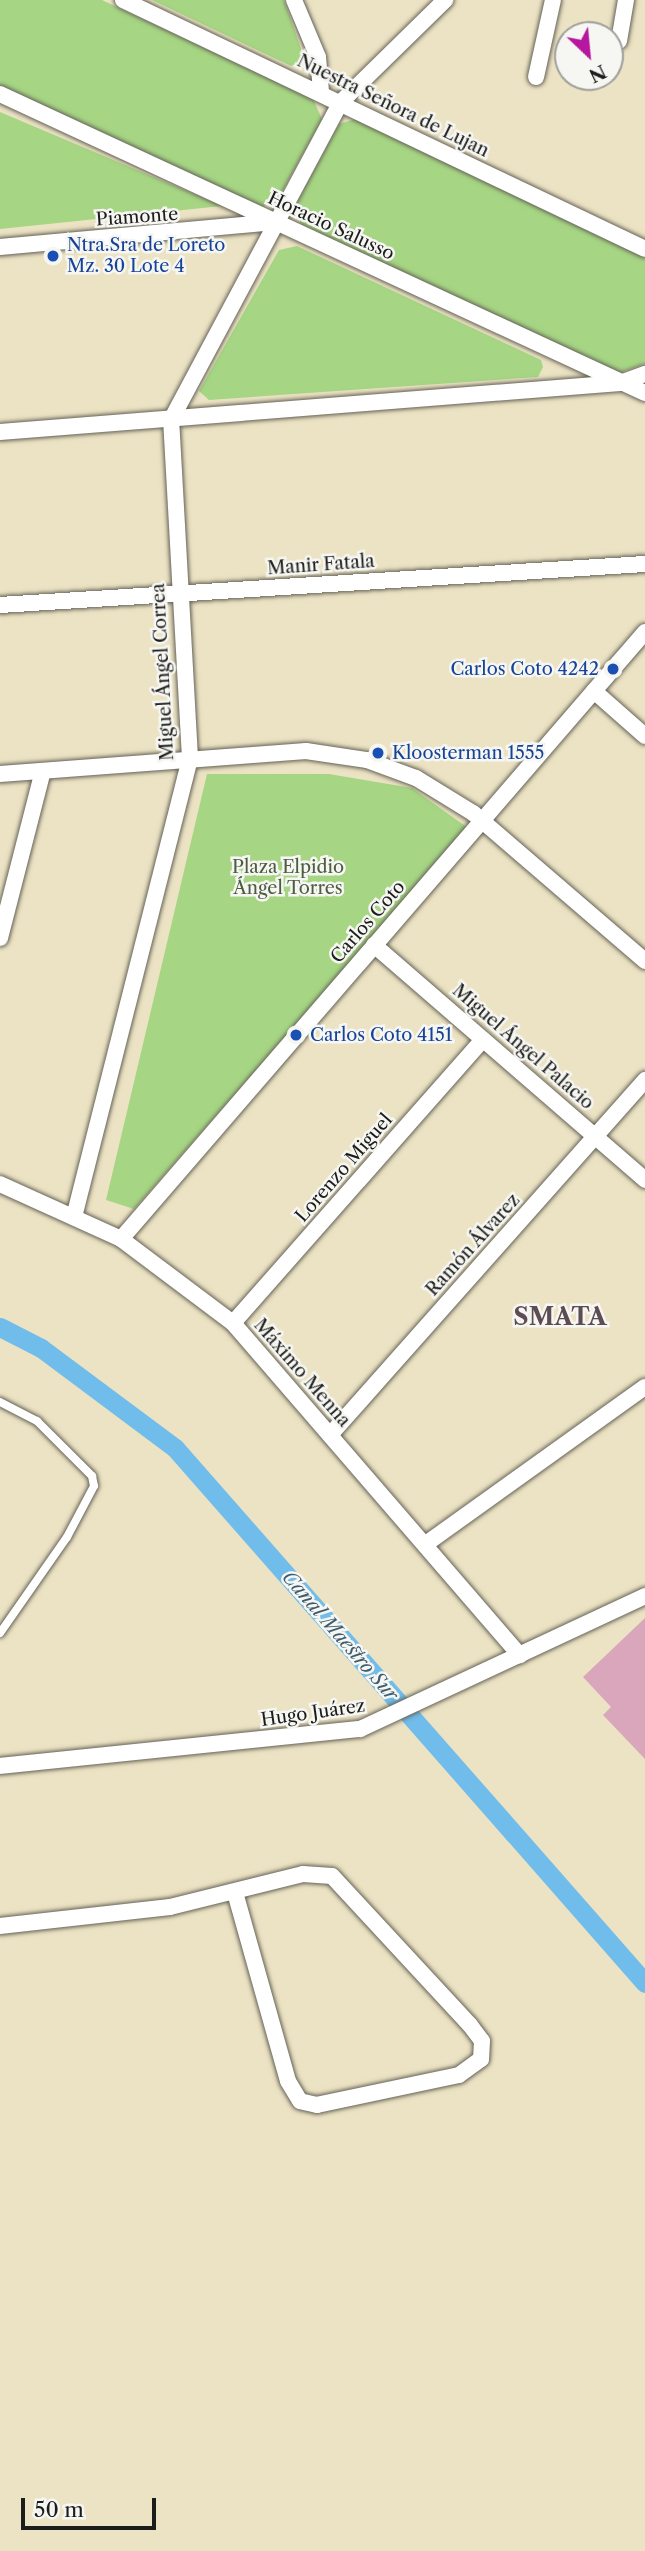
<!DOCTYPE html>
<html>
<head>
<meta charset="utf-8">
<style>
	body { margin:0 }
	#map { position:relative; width:645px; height:2551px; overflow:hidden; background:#ece3c4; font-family:"Libre Caslon Text",serif }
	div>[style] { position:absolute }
	.green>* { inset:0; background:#a6d684 }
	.canal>* { height:19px; margin:-9.5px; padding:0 9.5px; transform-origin:9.5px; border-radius:9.5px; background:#70bcea }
	.building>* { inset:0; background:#daa6bc }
	.roads { filter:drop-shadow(0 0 2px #656257) drop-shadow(0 0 2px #656257) }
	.lane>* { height:8px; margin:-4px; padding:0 4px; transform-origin:4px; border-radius:4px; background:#fff }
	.street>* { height:16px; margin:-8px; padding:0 8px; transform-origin:8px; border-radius:8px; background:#fff }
	.dots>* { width:19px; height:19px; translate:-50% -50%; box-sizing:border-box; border:4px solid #f6f6f2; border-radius:50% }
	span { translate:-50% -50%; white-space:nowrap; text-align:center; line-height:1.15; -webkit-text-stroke:5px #f6f6f2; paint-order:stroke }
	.street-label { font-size:18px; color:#1c1c1c }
	.transit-label { font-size:18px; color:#164399 }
	.left { translate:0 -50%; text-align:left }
	.right { translate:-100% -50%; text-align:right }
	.park-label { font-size:18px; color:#4c5d40 }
	.water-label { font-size:19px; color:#3e5c6e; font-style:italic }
	.district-label { font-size:24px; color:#5e4c54; font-weight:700 }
	.north { position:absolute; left:554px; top:21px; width:70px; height:70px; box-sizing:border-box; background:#f6f6f2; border:2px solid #9f9f9c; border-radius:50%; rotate:154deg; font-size:19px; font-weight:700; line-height:28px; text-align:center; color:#1c1c1c }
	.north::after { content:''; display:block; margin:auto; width:24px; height:32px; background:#b5179e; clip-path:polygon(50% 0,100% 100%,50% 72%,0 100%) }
	.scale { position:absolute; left:21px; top:2498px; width:135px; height:32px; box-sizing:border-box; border:4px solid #1c1c1c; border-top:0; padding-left:9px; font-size:21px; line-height:24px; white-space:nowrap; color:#1c1c1c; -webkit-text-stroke:5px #f6f6f2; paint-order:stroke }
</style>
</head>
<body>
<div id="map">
	<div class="green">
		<div style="clip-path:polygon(0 0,102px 0,313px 99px,322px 119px,278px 199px,262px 207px,0 87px)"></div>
		<div style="clip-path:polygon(152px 0,284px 0,305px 60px,291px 66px)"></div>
		<div style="clip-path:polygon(0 112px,222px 206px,0 229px)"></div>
		<div style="clip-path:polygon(356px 119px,645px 258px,645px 364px,618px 373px,301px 224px,295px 206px,339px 124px)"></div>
		<div style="clip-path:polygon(297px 246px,541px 360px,543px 367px,538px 377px,209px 400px,199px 391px,279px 250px)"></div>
		<div style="clip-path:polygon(207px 774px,329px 774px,412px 788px,468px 828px,134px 1209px,106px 1200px)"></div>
	</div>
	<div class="canal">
		<div style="left:0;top:1327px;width:46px;rotate:27.1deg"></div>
		<div style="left:41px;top:1348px;width:167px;rotate:36.7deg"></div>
		<div style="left:175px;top:1448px;width:712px;rotate:48.7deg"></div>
	</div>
	<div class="building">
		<div style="clip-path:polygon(645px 1618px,645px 1759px,603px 1715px,611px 1707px,583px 1677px)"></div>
	</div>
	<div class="roads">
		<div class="lane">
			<div style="left:0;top:1402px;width:42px;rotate:27.2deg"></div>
			<div style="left:37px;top:1421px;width:78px;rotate:45deg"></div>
			<div style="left:92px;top:1476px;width:10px;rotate:79deg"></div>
			<div style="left:94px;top:1486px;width:58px;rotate:117.9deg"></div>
			<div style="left:67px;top:1537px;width:117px;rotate:124.9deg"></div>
		</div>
		<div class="street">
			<div style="left:123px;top:0;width:578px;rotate:25.5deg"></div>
			<div style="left:294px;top:0;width:62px;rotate:67.2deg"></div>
			<div style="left:318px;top:57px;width:36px;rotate:85deg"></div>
			<div style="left:619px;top:41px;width:42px;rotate:-80.3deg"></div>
			<div style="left:536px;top:77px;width:79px;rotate:-77.6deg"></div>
			<div style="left:0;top:94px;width:711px;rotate:24.87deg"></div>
			<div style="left:0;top:247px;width:278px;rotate:-5.2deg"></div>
			<div style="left:0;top:432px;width:622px;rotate:-4.52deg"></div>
			<div style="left:620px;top:383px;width:27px;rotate:-20deg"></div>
			<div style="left:0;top:605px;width:646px;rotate:-3.64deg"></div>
			<div style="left:594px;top:691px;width:68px;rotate:41.4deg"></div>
			<div style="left:0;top:774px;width:307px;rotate:-4.3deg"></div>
			<div style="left:306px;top:751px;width:62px;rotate:8.4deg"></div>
			<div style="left:367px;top:760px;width:52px;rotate:20.2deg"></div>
			<div style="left:416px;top:778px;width:67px;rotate:31.6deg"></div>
			<div style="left:473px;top:813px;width:227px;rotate:40.7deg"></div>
			<div style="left:0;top:938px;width:172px;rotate:-75.6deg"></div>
			<div style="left:374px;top:945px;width:359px;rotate:40.9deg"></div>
			<div style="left:0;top:1184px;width:133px;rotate:24.4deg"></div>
			<div style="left:121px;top:1239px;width:140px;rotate:36.9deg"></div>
			<div style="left:233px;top:1323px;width:439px;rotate:49.2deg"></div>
			<div style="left:74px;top:1217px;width:473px;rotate:-75.8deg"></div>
			<div style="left:190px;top:758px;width:339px;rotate:-93.2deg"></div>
			<div style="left:171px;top:420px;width:361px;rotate:-61.9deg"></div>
			<div style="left:341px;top:102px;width:146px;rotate:-44.4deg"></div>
			<div style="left:121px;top:1239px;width:802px;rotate:-49.2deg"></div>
			<div style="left:233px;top:1323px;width:378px;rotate:-48.6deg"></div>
			<div style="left:330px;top:1435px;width:475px;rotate:-48.4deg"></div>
			<div style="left:427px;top:1543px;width:268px;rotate:-35.6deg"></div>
			<div style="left:0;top:1766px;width:362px;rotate:-5.9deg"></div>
			<div style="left:360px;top:1729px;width:315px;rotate:-25deg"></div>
			<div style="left:0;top:1926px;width:171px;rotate:-6.4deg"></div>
			<div style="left:170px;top:1907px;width:137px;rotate:-13.9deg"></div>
			<div style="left:303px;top:1874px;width:29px;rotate:4deg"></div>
			<div style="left:332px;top:1876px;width:203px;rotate:47.2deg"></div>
			<div style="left:470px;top:2025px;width:20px;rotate:53deg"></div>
			<div style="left:482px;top:2041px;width:18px;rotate:93deg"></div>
			<div style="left:481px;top:2059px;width:27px;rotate:144deg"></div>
			<div style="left:459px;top:2075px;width:145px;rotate:168.1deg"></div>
			<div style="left:317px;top:2105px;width:17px;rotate:-167deg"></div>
			<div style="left:300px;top:2101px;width:23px;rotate:-121deg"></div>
			<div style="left:288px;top:2081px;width:195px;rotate:-105.7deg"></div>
		</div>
	</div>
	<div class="dots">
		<div style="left:53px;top:256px;background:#1a4fb4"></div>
		<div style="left:613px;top:669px;background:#1a4fb4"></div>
		<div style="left:378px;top:753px;background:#1a4fb4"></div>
		<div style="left:296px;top:1035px;background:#1a4fb4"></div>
	</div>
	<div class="street-label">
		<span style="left:393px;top:106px;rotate:26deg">Nuestra Señora de Lujan</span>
		<span style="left:137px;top:217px;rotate:-4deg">Piamonte</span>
		<span style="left:331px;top:226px;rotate:25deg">Horacio Salusso</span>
		<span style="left:321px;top:565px;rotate:-4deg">Manir Fatala</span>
		<span style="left:163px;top:672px;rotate:-93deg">Miguel Ángel Correa</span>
		<span style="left:368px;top:922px;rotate:-49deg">Carlos Coto</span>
		<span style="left:523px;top:1047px;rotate:41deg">Miguel Ángel Palacio</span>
		<span style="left:344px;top:1168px;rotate:-49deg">Lorenzo Miguel</span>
		<span style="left:473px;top:1245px;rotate:-48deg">Ramón Álvarez</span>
		<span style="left:302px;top:1373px;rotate:49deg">Máximo Menna</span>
		<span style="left:313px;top:1713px;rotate:-8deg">Hugo Juárez</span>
	</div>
	<div class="transit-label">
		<span class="left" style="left:67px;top:256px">Ntra.Sra de Loreto<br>Mz. 30 Lote 4</span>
		<span class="right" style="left:599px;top:669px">Carlos Coto 4242</span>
		<span class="left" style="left:392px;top:753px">Kloosterman 1555</span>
		<span class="left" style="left:310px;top:1035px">Carlos Coto 4151</span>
	</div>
	<div class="park-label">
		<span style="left:288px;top:878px">Plaza Elpidio<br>Ángel Torres</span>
	</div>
	<div class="water-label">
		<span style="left:340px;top:1636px;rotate:49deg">Canal Maestro Sur</span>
	</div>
	<div class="district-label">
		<span style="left:560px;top:1317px">SMATA</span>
	</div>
	<div class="north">N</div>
	<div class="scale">50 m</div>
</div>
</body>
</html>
